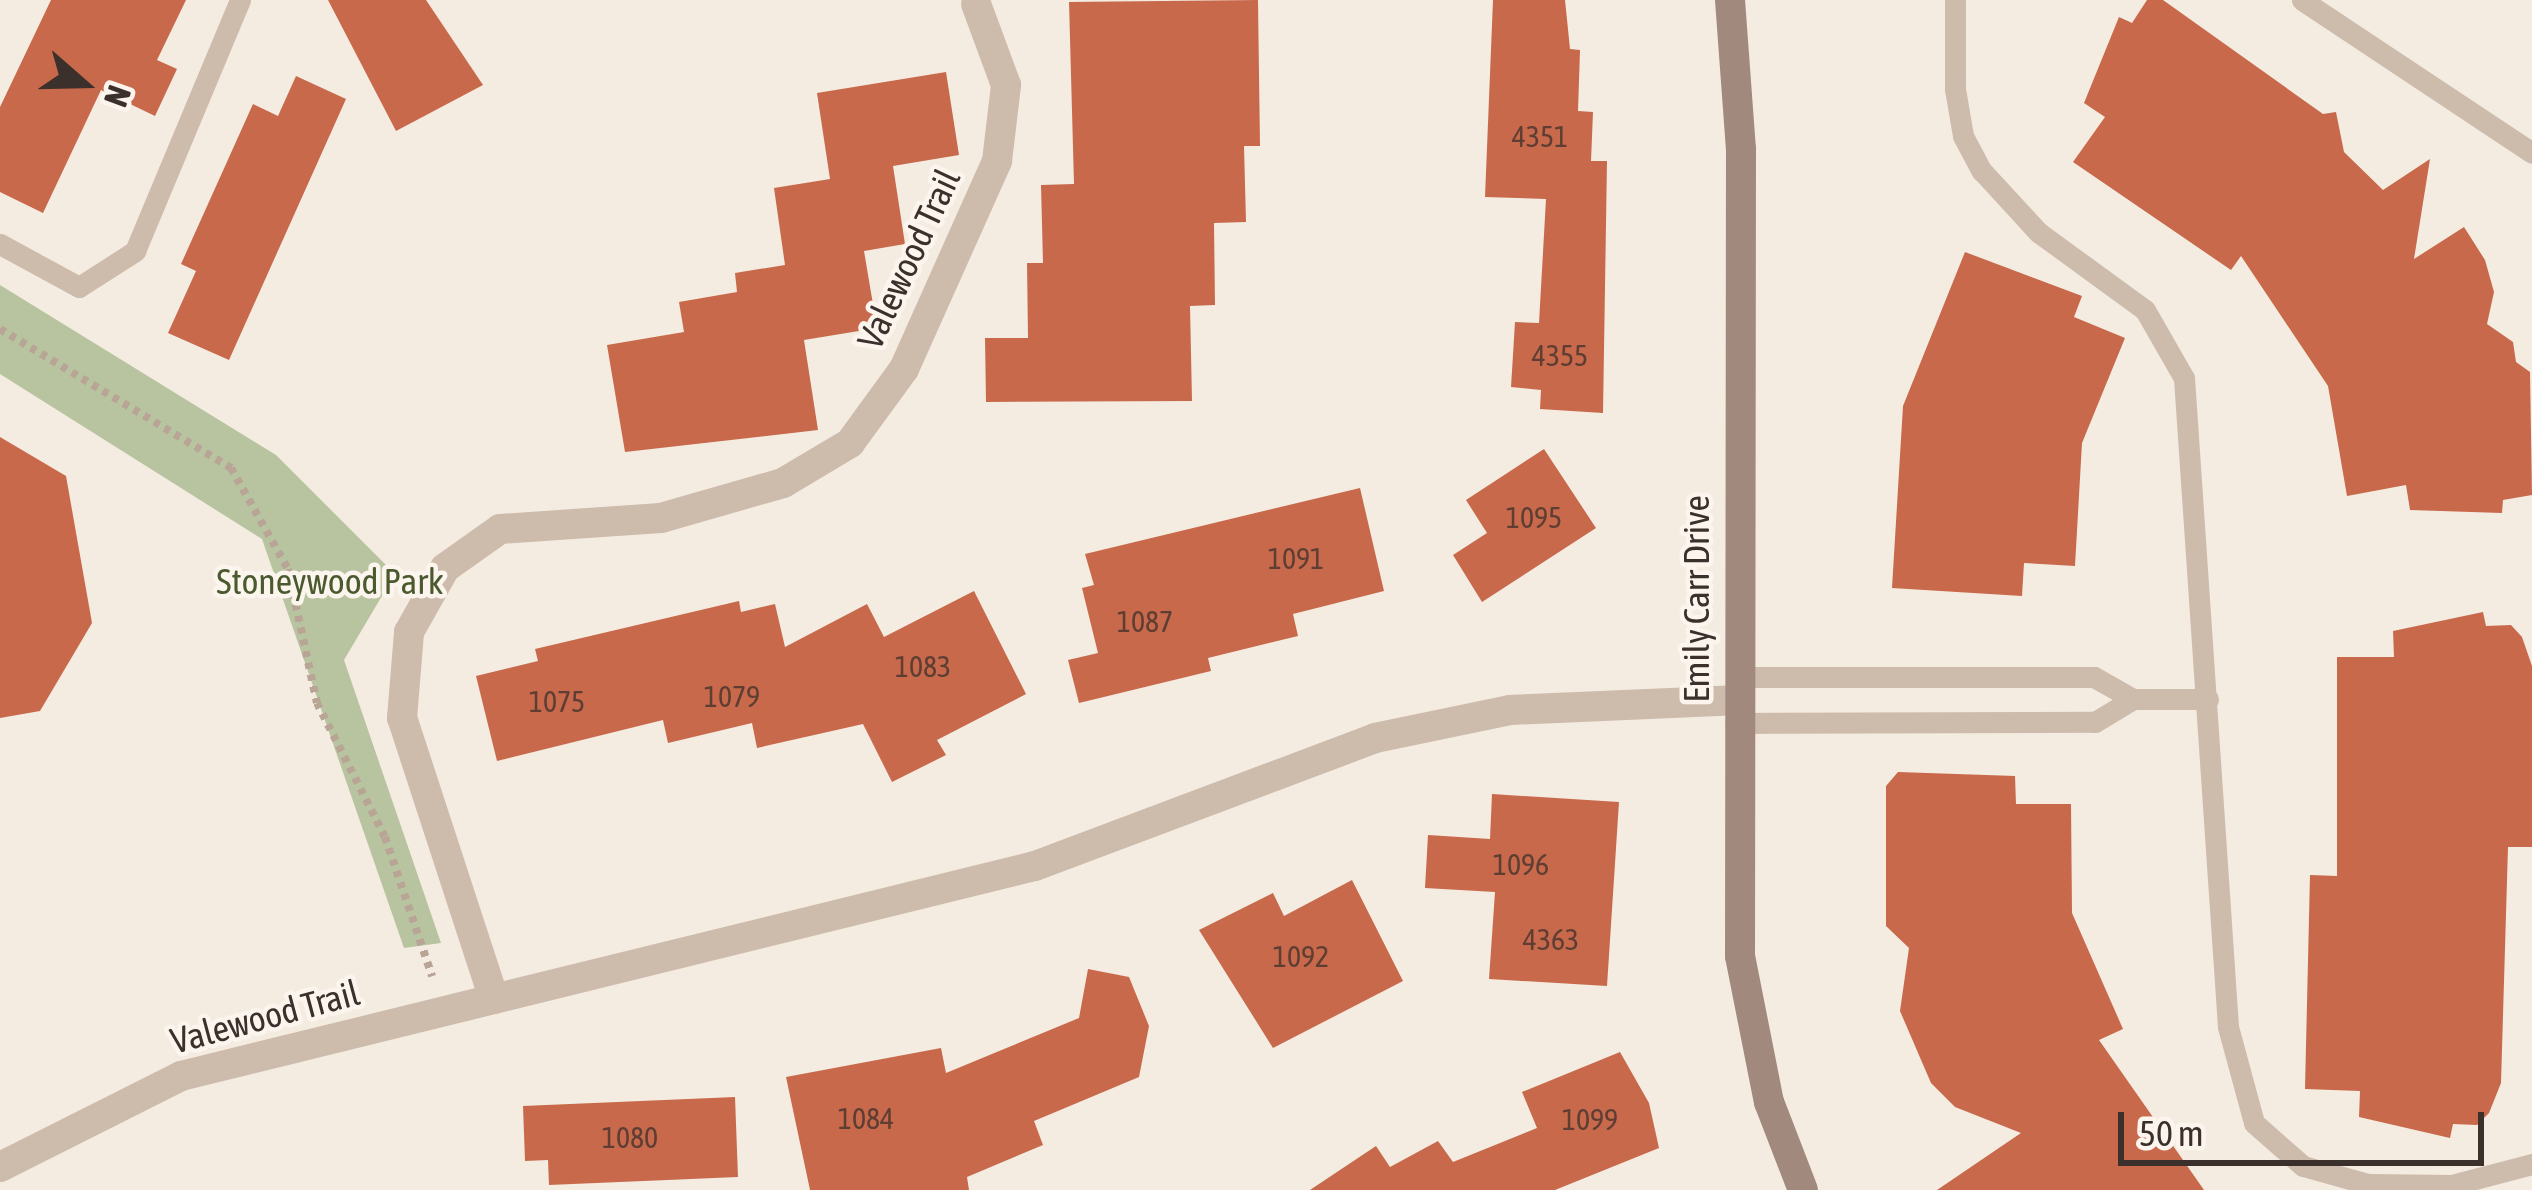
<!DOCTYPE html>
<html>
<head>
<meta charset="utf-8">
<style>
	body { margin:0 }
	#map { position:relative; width:2532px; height:1190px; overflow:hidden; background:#f4ebe1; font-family:"Asap Condensed",sans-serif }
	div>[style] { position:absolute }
	.green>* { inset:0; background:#b8c4a0 }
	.building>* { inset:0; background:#c8694b }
	.path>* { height:8px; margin-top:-4px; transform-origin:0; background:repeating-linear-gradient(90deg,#b9a596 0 6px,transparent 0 12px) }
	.lane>* { height:21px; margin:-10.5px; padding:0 10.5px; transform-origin:10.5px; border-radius:10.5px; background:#cdbbac }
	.street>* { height:30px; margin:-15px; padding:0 15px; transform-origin:15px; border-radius:15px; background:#cdbbac }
	.secondary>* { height:30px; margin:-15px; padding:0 15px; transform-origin:15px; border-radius:15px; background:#a18a7d }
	span { translate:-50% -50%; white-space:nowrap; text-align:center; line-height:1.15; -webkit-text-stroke:9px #fbf5ee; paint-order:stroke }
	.number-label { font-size:30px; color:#5e3e33 }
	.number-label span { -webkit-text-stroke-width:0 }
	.street-label { font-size:36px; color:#3b302b }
	.park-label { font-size:36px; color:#4a5a2e }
	.north { position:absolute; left:24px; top:24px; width:120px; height:120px; -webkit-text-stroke:9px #fbf5ee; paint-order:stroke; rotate:110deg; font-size:33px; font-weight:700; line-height:48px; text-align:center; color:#3b302b }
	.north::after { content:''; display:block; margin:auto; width:42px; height:54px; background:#3b302b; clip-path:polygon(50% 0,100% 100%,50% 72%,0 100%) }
	.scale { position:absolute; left:2118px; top:1112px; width:366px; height:54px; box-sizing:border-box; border:6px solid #3b302b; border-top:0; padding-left:15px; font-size:36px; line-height:42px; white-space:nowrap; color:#3b302b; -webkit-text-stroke:9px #fbf5ee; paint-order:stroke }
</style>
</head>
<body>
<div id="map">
	<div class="green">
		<div style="clip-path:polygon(0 285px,276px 455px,395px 574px,344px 660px,441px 943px,404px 948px,262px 539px,0 374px)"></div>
	</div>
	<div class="building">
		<div style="clip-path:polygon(51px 0,186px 0,157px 60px,177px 69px,155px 116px,101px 90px,43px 213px,0 192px,0 107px)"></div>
		<div style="clip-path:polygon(328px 0,426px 0,483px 85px,396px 131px)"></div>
		<div style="clip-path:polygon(1258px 0,1260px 146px,1244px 146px,1246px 222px,1214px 223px,1215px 305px,1190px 306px,1192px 401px,986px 402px,985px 338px,1028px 338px,1027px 263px,1043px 263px,1041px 185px,1074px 184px,1069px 2px)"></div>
		<div style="clip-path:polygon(1493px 0,1565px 0,1570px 49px,1580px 50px,1578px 111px,1593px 112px,1591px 161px,1607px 161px,1603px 413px,1540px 409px,1541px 390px,1511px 387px,1515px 322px,1539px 323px,1546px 199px,1485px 197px)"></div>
		<div style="clip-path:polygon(2147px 0,2163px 0,2323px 114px,2336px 112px,2344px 152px,2383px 190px,2430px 159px,2414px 259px,2464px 227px,2485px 260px,2494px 292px,2487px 324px,2513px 342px,2516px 362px,2530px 372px,2532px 495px,2503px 500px,2502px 513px,2410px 510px,2406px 485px,2347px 496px,2328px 386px,2241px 256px,2231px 270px,2073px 162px,2105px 117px,2084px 103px,2119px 17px,2132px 23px)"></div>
		<div style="clip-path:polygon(946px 72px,959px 155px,893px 166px,905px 244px,864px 251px,877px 328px,804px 340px,818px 430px,625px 452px,607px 345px,684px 332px,679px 302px,737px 292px,735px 273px,785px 265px,774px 188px,830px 179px,817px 93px)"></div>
		<div style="clip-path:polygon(296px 76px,346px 99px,229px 360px,168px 333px,196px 271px,181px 264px,253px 104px,278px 116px)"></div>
		<div style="clip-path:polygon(1965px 252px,2082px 296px,2074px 317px,2125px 338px,2082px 443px,2075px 566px,2024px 563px,2022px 596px,1892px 588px,1903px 406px)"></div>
		<div style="clip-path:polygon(0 437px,66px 476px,92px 623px,40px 711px,0 718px)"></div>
		<div style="clip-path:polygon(1544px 449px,1596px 528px,1482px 602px,1453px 555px,1487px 533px,1466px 500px)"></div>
		<div style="clip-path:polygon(1360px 488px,1384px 591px,1293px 614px,1298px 636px,1208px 658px,1211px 671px,1079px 703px,1068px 660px,1098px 653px,1082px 588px,1094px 585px,1085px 554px)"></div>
		<div style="clip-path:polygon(974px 591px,1026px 694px,937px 740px,946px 755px,892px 782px,863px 724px,757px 748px,752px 723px,668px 743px,663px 720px,497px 761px,476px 676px,538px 661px,535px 649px,739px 601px,741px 612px,775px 604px,785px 647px,867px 604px,884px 637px)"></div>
		<div style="clip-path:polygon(2483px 612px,2486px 626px,2511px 625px,2522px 637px,2532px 666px,2532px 847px,2508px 847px,2501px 1083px,2489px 1113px,2477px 1125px,2453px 1124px,2450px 1138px,2359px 1117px,2360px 1091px,2305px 1089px,2310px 875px,2337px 876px,2337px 657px,2394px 657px,2393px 631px)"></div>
		<div style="clip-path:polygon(1898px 772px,2015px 776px,2016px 804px,2071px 804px,2072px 913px,2123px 1029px,2099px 1040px,2204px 1190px,1937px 1190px,2021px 1133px,1955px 1107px,1931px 1083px,1900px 1011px,1909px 948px,1886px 926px,1886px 786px)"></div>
		<div style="clip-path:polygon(1492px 794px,1619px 802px,1607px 986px,1489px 979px,1495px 892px,1425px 888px,1428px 835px,1490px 839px)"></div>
		<div style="clip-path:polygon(1352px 880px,1403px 981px,1273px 1048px,1199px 930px,1273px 893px,1284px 916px)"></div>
		<div style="clip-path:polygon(1088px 969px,1129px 977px,1149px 1026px,1139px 1077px,1034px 1121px,1043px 1145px,967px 1177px,969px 1190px,810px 1190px,786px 1077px,941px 1048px,946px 1073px,1079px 1018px)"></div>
		<div style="clip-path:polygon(1620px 1052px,1649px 1103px,1659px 1148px,1555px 1190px,1310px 1190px,1376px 1146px,1390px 1167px,1438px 1141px,1453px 1162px,1537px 1128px,1522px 1092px)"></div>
		<div style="clip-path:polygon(735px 1097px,738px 1177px,549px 1185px,548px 1160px,525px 1161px,523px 1106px)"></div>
	</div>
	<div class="path">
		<div style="left:0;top:329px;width:270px;rotate:31deg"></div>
		<div style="left:231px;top:468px;width:116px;rotate:60.6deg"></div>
		<div style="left:288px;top:569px;width:137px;rotate:77.8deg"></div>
		<div style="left:317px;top:703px;width:150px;rotate:63.1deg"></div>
		<div style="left:385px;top:837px;width:147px;rotate:71.3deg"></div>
	</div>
	<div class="lane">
		<div style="left:1955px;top:0;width:89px;rotate:90deg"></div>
		<div style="left:1955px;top:89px;width:48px;rotate:80.3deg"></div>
		<div style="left:1963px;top:136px;width:40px;rotate:62deg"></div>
		<div style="left:1982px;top:171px;width:83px;rotate:47.4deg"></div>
		<div style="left:2038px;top:232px;width:132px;rotate:36.1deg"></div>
		<div style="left:2145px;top:310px;width:78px;rotate:60.2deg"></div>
		<div style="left:2184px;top:378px;width:650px;rotate:86.12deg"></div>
		<div style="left:2228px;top:1027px;width:99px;rotate:74.8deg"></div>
		<div style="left:2254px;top:1123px;width:65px;rotate:41.3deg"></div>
		<div style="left:2303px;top:1166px;width:67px;rotate:15.5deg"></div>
		<div style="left:2368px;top:1184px;width:84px;rotate:0.7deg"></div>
		<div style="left:2452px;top:1185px;width:83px;rotate:-14.7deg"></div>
		<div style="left:2302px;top:0;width:276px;rotate:33.6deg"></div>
		<div style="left:0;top:244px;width:90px;rotate:28.6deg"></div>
		<div style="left:79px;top:287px;width:67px;rotate:-32.7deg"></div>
		<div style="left:135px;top:251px;width:272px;rotate:-67.3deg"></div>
		<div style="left:1736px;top:677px;width:358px"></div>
		<div style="left:2094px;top:677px;width:45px;rotate:29.4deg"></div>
		<div style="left:2133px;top:699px;width:75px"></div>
		<div style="left:1735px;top:723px;width:360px;rotate:-0.2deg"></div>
		<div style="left:2095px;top:722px;width:44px;rotate:-31.2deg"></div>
	</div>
	<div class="street">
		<div style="left:494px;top:999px;width:296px;rotate:-108.1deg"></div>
		<div style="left:402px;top:718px;width:86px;rotate:-85.3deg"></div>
		<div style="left:409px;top:632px;width:73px;rotate:-60.6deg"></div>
		<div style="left:445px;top:568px;width:67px;rotate:-35.3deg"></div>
		<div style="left:500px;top:529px;width:161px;rotate:-3.9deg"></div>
		<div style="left:661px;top:518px;width:127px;rotate:-16deg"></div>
		<div style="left:783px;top:483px;width:78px;rotate:-30.8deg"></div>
		<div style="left:850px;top:443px;width:92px;rotate:-53.9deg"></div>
		<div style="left:904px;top:369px;width:228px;rotate:-65.9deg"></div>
		<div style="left:997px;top:161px;width:77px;rotate:-83.2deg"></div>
		<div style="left:1006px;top:85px;width:86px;rotate:-110.3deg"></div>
		<div style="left:0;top:1167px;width:203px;rotate:-26.7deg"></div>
		<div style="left:181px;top:1076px;width:879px;rotate:-13.82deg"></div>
		<div style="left:1035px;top:866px;width:363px;rotate:-20.6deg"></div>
		<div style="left:1375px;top:738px;width:138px;rotate:-11.7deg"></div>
		<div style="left:1510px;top:710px;width:225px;rotate:-2.5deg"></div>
	</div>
	<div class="secondary">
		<div style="left:1730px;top:0;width:149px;rotate:85.8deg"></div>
		<div style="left:1741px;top:149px;width:807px;rotate:90.07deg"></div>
		<div style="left:1740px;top:956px;width:149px;rotate:78.8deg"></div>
		<div style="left:1769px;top:1102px;width:94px;rotate:68.9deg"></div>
	</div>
	<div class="number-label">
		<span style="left:1540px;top:136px">4351</span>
		<span style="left:1560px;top:355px">4355</span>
		<span style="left:1534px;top:517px">1095</span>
		<span style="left:1296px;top:558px">1091</span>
		<span style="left:1145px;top:621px">1087</span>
		<span style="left:923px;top:666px">1083</span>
		<span style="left:732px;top:696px">1079</span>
		<span style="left:557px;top:701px">1075</span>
		<span style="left:1521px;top:864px">1096</span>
		<span style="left:1551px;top:939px">4363</span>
		<span style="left:1301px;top:956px">1092</span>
		<span style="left:866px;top:1118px">1084</span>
		<span style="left:1590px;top:1119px">1099</span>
		<span style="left:630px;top:1137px">1080</span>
	</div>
	<div class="street-label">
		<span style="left:909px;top:259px;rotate:-65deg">Valewood Trail</span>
		<span style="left:1697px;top:599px;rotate:-90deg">Emily Carr Drive</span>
		<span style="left:265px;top:1017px;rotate:-15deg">Valewood Trail</span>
	</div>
	<div class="park-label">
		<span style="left:330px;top:582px">Stoneywood Park</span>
	</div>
	<div class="north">N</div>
	<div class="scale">50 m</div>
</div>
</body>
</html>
